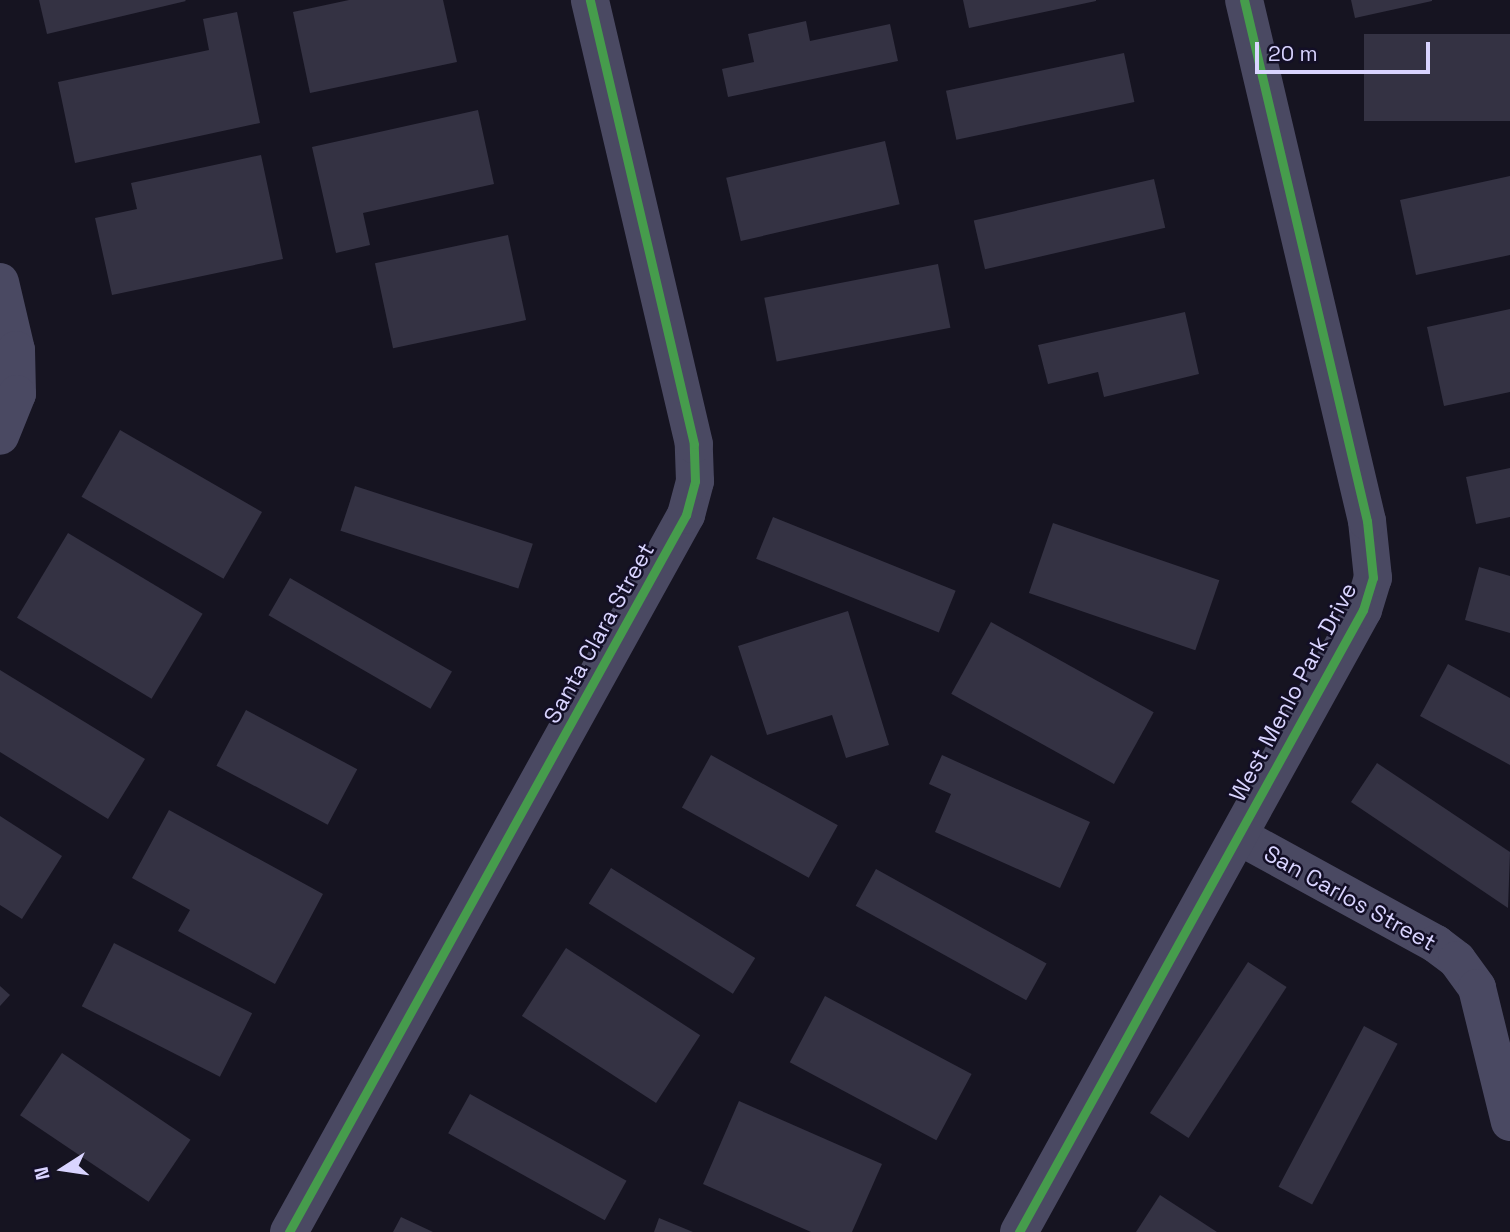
<!DOCTYPE html>
<html>
<head>
<meta charset="utf-8">
<style>
	body { margin:0 }
	#map { position:relative; width:1510px; height:1232px; overflow:hidden; background:#161421; font-family:"Space Grotesk",sans-serif }
	div>[style] { position:absolute }
	.building>* { inset:0; background:#343243; transform-origin:0 0 }
	.minor>* { height:38px; margin:-19px; padding:0 19px; transform-origin:19px; border-radius:19px; background:#4a4962 }
	.cycleway>* { height:9px; margin:-4.5px; padding:0 4.5px; transform-origin:4.5px; border-radius:4.5px; background:#469c4c }
	span { translate:-50% -50%; white-space:nowrap; text-align:center; line-height:1.15; -webkit-text-stroke:5px #130f26; paint-order:stroke }
	.street-label { font-size:23px; color:#d9d4ff }
	.north { position:absolute; left:28px; top:1134px; width:70px; height:70px; -webkit-text-stroke:5px #130f26; paint-order:stroke; rotate:258deg; font-size:19px; font-weight:700; line-height:28px; text-align:center; color:#d9d4ff }
	.north::after { content:''; display:block; margin:auto; width:24px; height:32px; background:#d9d4ff; clip-path:polygon(50% 0,100% 100%,50% 72%,0 100%) }
	.scale { position:absolute; left:1255px; top:42px; width:175px; height:32px; box-sizing:border-box; border:4px solid #d9d4ff; border-top:0; padding-left:9px; font-size:21px; line-height:24px; white-space:nowrap; color:#d9d4ff; -webkit-text-stroke:5px #130f26; paint-order:stroke }
</style>
</head>
<body>
<div id="map">
	<div class="building">
		<div style="clip-path:polygon(39px 0,185px 0,186px 1px,47px 34px)"></div>
		<div style="clip-path:polygon(349px 0,443px 0,457px 62px,310px 93px,293px 12px)"></div>
		<div style="clip-path:polygon(963px 0,1096px 0,1096px 1px,969px 28px)"></div>
		<div style="clip-path:polygon(1351px 0,1432px 0,1432px 1px,1355px 18px)"></div>
		<div style="clip-path:polygon(237px 12px,260px 123px,75px 163px,58px 82px,209px 50px,203px 19px)"></div>
		<div style="clip-path:polygon(806px 21px,810px 41px,890px 24px,898px 61px,728px 97px,722px 69px,754px 62px,748px 34px)"></div>
		<div style="left:1510px;top:34px;width:87px;height:146px;rotate:90deg"></div>
		<div style="left:1124px;top:53px;width:50px;height:182px;rotate:78deg"></div>
		<div style="clip-path:polygon(478px 110px,494px 184px,363px 213px,370px 245px,336px 253px,312px 147px)"></div>
		<div style="left:885px;top:141px;width:65px;height:163px;rotate:77deg"></div>
		<div style="clip-path:polygon(261px 155px,283px 259px,112px 295px,95px 218px,137px 209px,131px 183px)"></div>
		<div style="clip-path:polygon(1510px 176px,1510px 255px,1416px 275px,1400px 200px)"></div>
		<div style="left:1154px;top:179px;width:50px;height:185px;rotate:77deg"></div>
		<div style="left:508px;top:235px;width:87px;height:136px;rotate:78deg"></div>
		<div style="left:938px;top:264px;width:65px;height:177px;rotate:79deg"></div>
		<div style="clip-path:polygon(1510px 309px,1510px 392px,1444px 406px,1427px 327px)"></div>
		<div style="clip-path:polygon(1185px 312px,1199px 374px,1104px 397px,1098px 372px,1048px 384px,1038px 345px)"></div>
		<div style="left:120px;top:430px;width:164px;height:77px;rotate:30deg"></div>
		<div style="clip-path:polygon(1510px 468px,1510px 517px,1476px 524px,1466px 477px)"></div>
		<div style="left:355px;top:486px;width:187px;height:47px;rotate:18deg"></div>
		<div style="left:773px;top:517px;width:197px;height:45px;rotate:22deg"></div>
		<div style="left:1053px;top:523px;width:176px;height:74px;rotate:19deg"></div>
		<div style="left:68px;top:533px;width:157px;height:99px;rotate:31deg"></div>
		<div style="clip-path:polygon(1479px 567px,1510px 576px,1510px 633px,1465px 620px)"></div>
		<div style="left:290px;top:578px;width:187px;height:43px;rotate:30deg"></div>
		<div style="clip-path:polygon(848px 611px,889px 745px,846px 758px,832px 715px,767px 735px,738px 646px)"></div>
		<div style="left:991px;top:622px;width:186px;height:82px;rotate:29deg"></div>
		<div style="clip-path:polygon(1448px 664px,1510px 698px,1510px 765px,1420px 716px)"></div>
		<div style="clip-path:polygon(0 670px,145px 759px,108px 819px,0 752px)"></div>
		<div style="left:246px;top:710px;width:126px;height:63px;rotate:28deg"></div>
		<div style="left:711px;top:755px;width:145px;height:60px;rotate:29deg"></div>
		<div style="clip-path:polygon(942px 755px,1090px 822px,1060px 888px,935px 832px,951px 794px,929px 784px)"></div>
		<div style="clip-path:polygon(1377px 763px,1510px 852px,1508px 908px,1351px 802px)"></div>
		<div style="clip-path:polygon(169px 810px,323px 894px,275px 984px,178px 931px,190px 910px,132px 878px)"></div>
		<div style="clip-path:polygon(0 816px,62px 856px,22px 919px,0 905px)"></div>
		<div style="left:611px;top:868px;width:170px;height:42px;rotate:32deg"></div>
		<div style="left:876px;top:869px;width:195px;height:42px;rotate:29deg"></div>
		<div style="left:114px;top:943px;width:155px;height:71px;rotate:27deg"></div>
		<div style="left:566px;top:948px;width:160px;height:81px;rotate:33deg"></div>
		<div style="left:1248px;top:962px;width:46px;height:180px;rotate:33deg"></div>
		<div style="clip-path:polygon(0 986px,10px 995px,0 1006px)"></div>
		<div style="left:825px;top:996px;width:166px;height:75px;rotate:28deg"></div>
		<div style="left:1364px;top:1026px;width:38px;height:182px;rotate:28deg"></div>
		<div style="left:62px;top:1053px;width:155px;height:75px;rotate:34deg"></div>
		<div style="left:470px;top:1094px;width:179px;height:45px;rotate:29deg"></div>
		<div style="clip-path:polygon(739px 1101px,882px 1164px,852px 1232px,811px 1232px,703px 1184px)"></div>
		<div style="clip-path:polygon(1160px 1195px,1217px 1232px,1136px 1232px)"></div>
		<div style="clip-path:polygon(401px 1217px,433px 1232px,393px 1232px)"></div>
		<div style="clip-path:polygon(659px 1218px,693px 1232px,654px 1232px)"></div>
	</div>
	<div class="minor">
		<div style="left:0;top:282px;width:70px;rotate:76.8deg"></div>
		<div style="left:16px;top:350px;width:44px;rotate:88.7deg"></div>
		<div style="left:17px;top:394px;width:45px;rotate:112deg"></div>
		<div style="left:1239px;top:836px;width:225px;rotate:28.7deg"></div>
		<div style="left:1436px;top:944px;width:26px;rotate:37deg"></div>
		<div style="left:1457px;top:960px;width:34px;rotate:54deg"></div>
		<div style="left:1477px;top:988px;width:138px;rotate:76.2deg"></div>
		<div style="left:289px;top:1232px;width:820px;rotate:-61.03deg"></div>
		<div style="left:686px;top:515px;width:35px;rotate:-75deg"></div>
		<div style="left:695px;top:481px;width:37px;rotate:-92deg"></div>
		<div style="left:694px;top:444px;width:456px;rotate:-103.2deg"></div>
		<div style="left:1019px;top:1232px;width:711px;rotate:-61.06deg"></div>
		<div style="left:1363px;top:610px;width:34px;rotate:-73deg"></div>
		<div style="left:1373px;top:578px;width:57px;rotate:-96deg"></div>
		<div style="left:1367px;top:521px;width:535px;rotate:-103.28deg"></div>
	</div>
	<div class="cycleway">
		<div style="left:289px;top:1232px;width:820px;rotate:-61.03deg"></div>
		<div style="left:686px;top:515px;width:35px;rotate:-75deg"></div>
		<div style="left:695px;top:481px;width:37px;rotate:-92deg"></div>
		<div style="left:694px;top:444px;width:456px;rotate:-103.2deg"></div>
		<div style="left:1019px;top:1232px;width:711px;rotate:-61.06deg"></div>
		<div style="left:1363px;top:610px;width:34px;rotate:-73deg"></div>
		<div style="left:1373px;top:578px;width:57px;rotate:-96deg"></div>
		<div style="left:1367px;top:521px;width:535px;rotate:-103.28deg"></div>
	</div>
	<div class="street-label">
		<span style="left:599px;top:633px;rotate:-61deg">Santa Clara Street</span>
		<span style="left:1293px;top:692px;rotate:-62deg">West Menlo Park Drive</span>
		<span style="left:1350px;top:898px;rotate:29deg">San Carlos Street</span>
	</div>
	<div class="north">N</div>
	<div class="scale">20 m</div>
</div>
</body>
</html>
